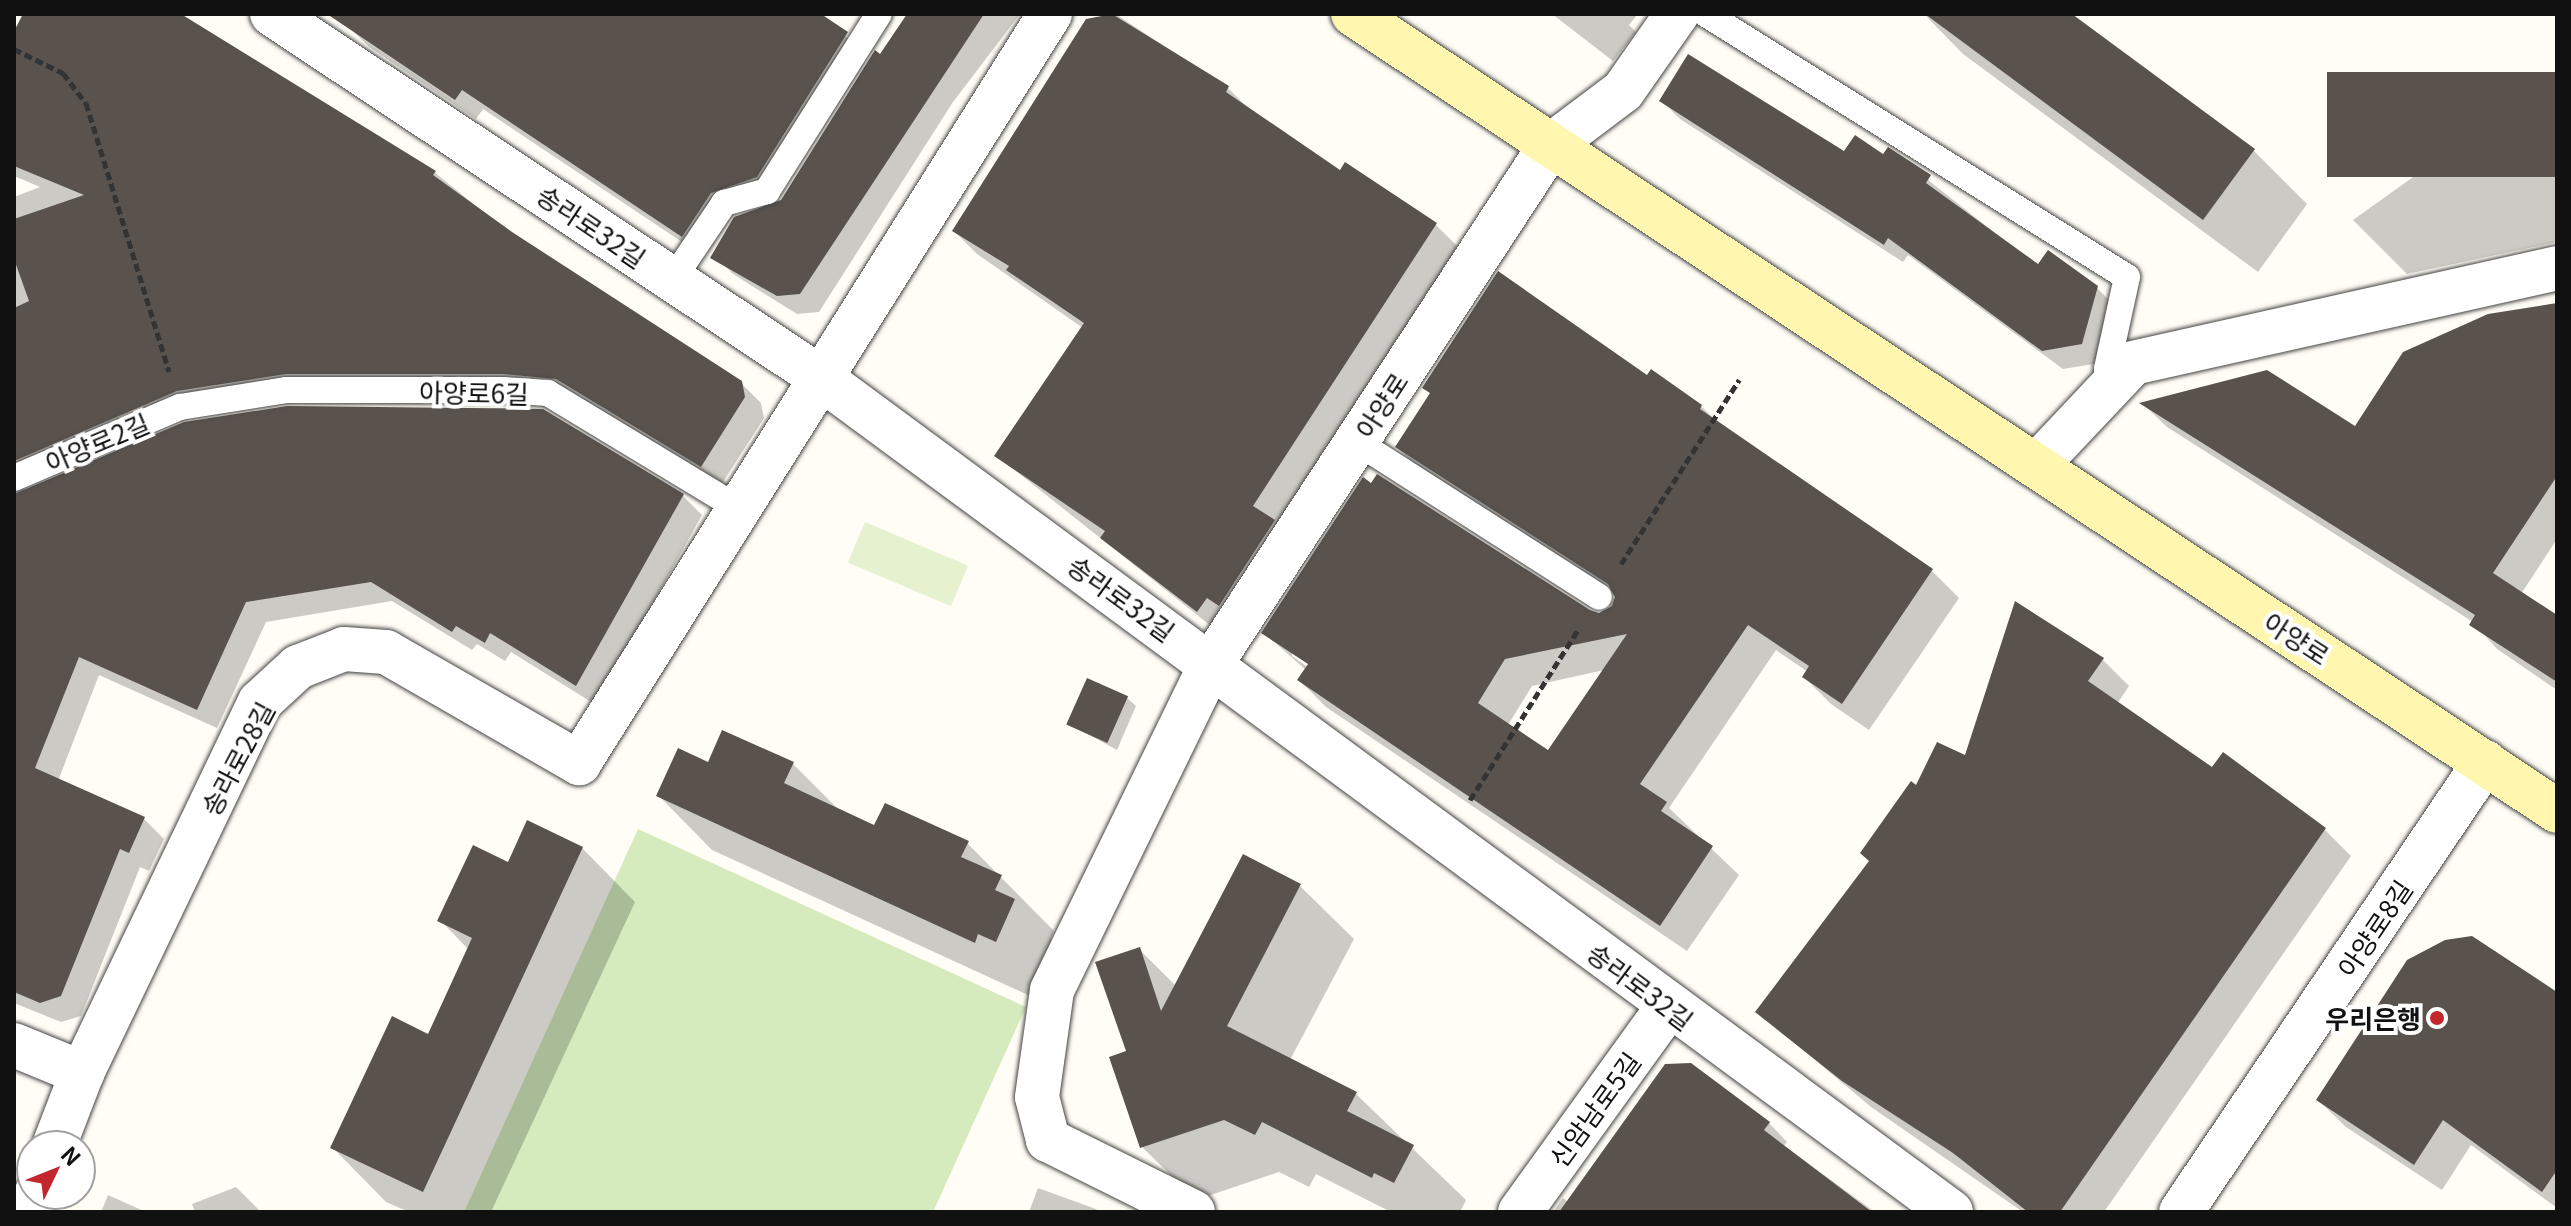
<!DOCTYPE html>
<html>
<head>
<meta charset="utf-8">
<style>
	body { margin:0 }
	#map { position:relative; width:2571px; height:1226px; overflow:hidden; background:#fffdf5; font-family:Georgia,"Noto Sans KR",serif }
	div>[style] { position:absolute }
	.green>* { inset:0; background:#d5ebbd }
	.pitch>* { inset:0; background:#e6f2cf; transform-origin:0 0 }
	.shadow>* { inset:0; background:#0003 }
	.building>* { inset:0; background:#5a524d; transform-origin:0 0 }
	.path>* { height:5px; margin-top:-2.5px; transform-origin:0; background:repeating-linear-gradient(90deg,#333 0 8px,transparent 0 12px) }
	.roads { filter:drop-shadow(0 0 2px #444) drop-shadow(0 0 2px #444) }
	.service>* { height:26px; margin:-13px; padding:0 13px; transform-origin:13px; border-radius:13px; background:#fff }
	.minor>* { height:44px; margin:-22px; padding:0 22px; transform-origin:22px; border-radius:22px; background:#fff }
	.secondary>* { height:44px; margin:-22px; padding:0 22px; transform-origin:22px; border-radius:22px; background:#fff6b0 }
	.dots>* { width:22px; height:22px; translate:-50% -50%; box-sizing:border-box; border:4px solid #fff; border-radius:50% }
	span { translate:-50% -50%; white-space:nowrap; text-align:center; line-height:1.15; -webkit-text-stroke:8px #fff; paint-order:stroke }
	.street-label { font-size:26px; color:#111 }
	.poi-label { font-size:26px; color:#111; font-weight:700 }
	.right { translate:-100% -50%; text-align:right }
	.frame { position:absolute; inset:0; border:16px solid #111; pointer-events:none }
	.north { position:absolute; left:16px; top:1130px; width:80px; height:80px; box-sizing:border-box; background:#fff; border:2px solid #a0a0a0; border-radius:50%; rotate:47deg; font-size:22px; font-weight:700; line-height:32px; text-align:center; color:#111 }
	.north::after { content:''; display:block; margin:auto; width:28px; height:36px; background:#c4262e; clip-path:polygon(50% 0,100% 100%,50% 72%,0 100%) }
</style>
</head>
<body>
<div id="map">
	<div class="green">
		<div style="clip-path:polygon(638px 829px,1026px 1007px,933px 1212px,464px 1212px)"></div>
	</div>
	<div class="pitch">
		<div style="left:865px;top:522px;width:112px;height:44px;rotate:23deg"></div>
	</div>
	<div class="shadow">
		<div style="clip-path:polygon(25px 14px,178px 14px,434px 172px,511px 234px,740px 382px,761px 403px,764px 418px,721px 485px,578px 398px,307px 393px,198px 410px,27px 483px,23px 492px,287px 408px,502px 408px,542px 411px,682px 495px,702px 515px,596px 705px,511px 652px,505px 661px,477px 644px,472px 650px,392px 601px,266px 622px,217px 728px,99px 675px,58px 781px,144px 819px,164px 839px,149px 871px,140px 867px,81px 1016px,61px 1022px,14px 1003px,14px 197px,40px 187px,14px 176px,14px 40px)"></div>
		<div style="clip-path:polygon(345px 14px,818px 14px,868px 55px,732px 214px,703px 256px,483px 109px,476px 119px,369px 47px,349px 27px)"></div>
		<div style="clip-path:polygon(909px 14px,1020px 14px,953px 102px,819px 312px,797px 314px,733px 274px,714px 255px,782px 201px)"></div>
		<div style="clip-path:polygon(1552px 14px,1638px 14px,1629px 25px,1636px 32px,1613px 61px)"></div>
		<div style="clip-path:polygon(1924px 14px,2069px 14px,2254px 151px,2307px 204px,2258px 272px,1963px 54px)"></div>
		<div style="clip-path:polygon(1117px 15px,1228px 88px,1251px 111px,1340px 173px,1436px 225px,1459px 248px,1221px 634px,997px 456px,1083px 328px,977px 254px,954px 231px,1087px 21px)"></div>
		<div style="clip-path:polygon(2557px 74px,2557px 242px,2407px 274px,2353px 220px)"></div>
		<div style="clip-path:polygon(1661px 100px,1845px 153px,1883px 157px,1889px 149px,2038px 267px,2097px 288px,2116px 307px,2100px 363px,2063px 369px,1908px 255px,1903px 262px,1680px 119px)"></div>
		<div style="clip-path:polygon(2557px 305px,2557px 539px,2521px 594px,2557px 618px,2557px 690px,2497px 649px,2473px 622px,2167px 427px,2143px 404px,2355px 429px)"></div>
		<div style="clip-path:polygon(evenodd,1648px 378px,1701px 406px,1719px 424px,1932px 571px,1959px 598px,1869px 730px,1831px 704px,1804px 677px,1808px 672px,1776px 650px,1669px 808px,1739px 875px,1687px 951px,1326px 707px,1299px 680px,1306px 670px,1264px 633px,1606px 614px,1615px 596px,1424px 474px,1397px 447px,1432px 395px,1424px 387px,1648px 378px,1292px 651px,1317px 668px,1315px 672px,1292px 656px,1292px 651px,1648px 378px,1604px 670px,1549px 752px,1508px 725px,1532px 686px,1604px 670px)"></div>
		<div style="clip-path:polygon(2103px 660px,2129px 686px,2117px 704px,2213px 770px,2224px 755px,2325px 830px,2351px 856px,2104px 1212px,2023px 1212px,1871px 1107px,1758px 1012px,1871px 862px,1917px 788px)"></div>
		<div style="clip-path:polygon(1126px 697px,1136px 706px,1117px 750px,1069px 724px)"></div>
		<div style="clip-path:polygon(793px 764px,840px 811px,875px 828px,967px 843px,1054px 931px,1051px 938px,1067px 955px,1028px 995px,712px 850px,659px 796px,709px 765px)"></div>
		<div style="clip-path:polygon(582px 848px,635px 902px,491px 1212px,409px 1212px,386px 1202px,333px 1148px,429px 1036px,469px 950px,440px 920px,509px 865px)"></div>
		<div style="clip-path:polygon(1300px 886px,1354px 939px,1290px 1060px,1356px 1094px,1466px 1200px,1460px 1212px,1391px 1212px,1316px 1174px,1309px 1187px,1279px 1172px,1196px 1200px,1142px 1147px,1128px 1053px,1139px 949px,1176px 986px)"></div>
		<div style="clip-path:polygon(2557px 996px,2557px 1208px,2471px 1145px,2442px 1190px,2346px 1127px,2318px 1100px)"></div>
		<div style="clip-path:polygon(1769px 1123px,1787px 1142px,1784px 1146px,1875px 1212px,1553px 1212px,1563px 1198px,1568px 1202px)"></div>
		<div style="clip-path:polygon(236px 1187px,261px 1212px,195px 1212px,192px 1204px)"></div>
		<div style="clip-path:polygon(1038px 1188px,1096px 1209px,1099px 1212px,1029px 1212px)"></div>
		<div style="clip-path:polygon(108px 1195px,146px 1212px,101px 1212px)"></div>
	</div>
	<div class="building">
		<div style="clip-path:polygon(23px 14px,181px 14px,436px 171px,433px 175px,512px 232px,742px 381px,745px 397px,701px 467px,556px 379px,503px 374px,286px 374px,177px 391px,14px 461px,14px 308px,29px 301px,14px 259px,14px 219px,84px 195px,14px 166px,14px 31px)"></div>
		<div style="clip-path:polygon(327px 14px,821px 14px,848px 32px,757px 177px,711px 193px,682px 237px,462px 90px,455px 100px)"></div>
		<div style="clip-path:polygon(907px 14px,984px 14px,800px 294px,777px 296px,710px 258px,734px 217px,781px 200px,875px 50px,880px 54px)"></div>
		<div style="clip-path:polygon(1112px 14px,1229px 86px,1226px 92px,1340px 170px,1345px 162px,1437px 223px,1253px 506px,1275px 520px,1219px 606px,1207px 598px,1197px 612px,1100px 538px,1105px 531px,994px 456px,1084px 323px,1006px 270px,1009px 266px,952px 231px,1086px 19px)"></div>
		<div style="clip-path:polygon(1925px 14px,2072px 14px,2255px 149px,2203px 220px)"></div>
		<div style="clip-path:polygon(1688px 54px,1844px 151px,1855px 135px,1883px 154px,1888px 147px,1931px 175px,1926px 183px,2038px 264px,2048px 250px,2098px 286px,2082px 344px,2042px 351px,1888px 238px,1884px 245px,1659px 101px)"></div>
		<div style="left:2557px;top:72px;width:105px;height:230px;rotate:90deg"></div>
		<div style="clip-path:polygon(evenodd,1498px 271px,1647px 375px,1651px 369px,1702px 405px,1700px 409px,1933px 569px,1842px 704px,1802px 677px,1809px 666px,1748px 625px,1640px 784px,1667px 802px,1661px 811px,1713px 846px,1660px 926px,1297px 680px,1308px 664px,1261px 633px,1363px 477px,1371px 483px,1377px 474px,1590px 610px,1599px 613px,1612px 606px,1615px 597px,1608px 584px,1395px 447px,1430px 393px,1422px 388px,1498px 271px,1627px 634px,1548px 750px,1478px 703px,1505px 659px,1627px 634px)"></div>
		<div style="clip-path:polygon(2557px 303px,2557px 476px,2493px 573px,2557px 615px,2557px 682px,2469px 625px,2475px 615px,2139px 403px,2267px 370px,2355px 426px,2403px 352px,2488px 314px)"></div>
		<div style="clip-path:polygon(287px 406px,543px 409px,684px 494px,576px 686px,490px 633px,485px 643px,456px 626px,452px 632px,371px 582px,246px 602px,197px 710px,79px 657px,35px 768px,145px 817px,129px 853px,120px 849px,61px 996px,40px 1003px,14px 992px,14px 494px,184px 422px)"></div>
		<div style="clip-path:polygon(2015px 601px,2104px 658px,2088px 681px,2212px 767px,2223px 752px,2326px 828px,2060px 1212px,2028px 1212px,1953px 1153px,1842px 1081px,1755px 1012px,1869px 861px,1860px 853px,1911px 781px,1916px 785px,1937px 742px,1965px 755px)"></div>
		<div style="left:1087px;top:678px;width:45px;height:51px;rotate:24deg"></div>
		<div style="clip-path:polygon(722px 730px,794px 762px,784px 783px,874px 825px,885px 803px,969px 841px,961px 857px,1002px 875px,995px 890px,1015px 899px,996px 942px,978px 934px,975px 943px,656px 796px,678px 748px,708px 762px)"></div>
		<div style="clip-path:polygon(527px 820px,583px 847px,423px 1192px,330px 1148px,392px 1016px,428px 1034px,472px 938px,437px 921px,473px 845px,508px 862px)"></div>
		<div style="clip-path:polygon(1243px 854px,1301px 884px,1227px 1026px,1357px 1092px,1347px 1111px,1414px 1145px,1394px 1183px,1374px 1173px,1372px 1178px,1262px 1122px,1255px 1135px,1224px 1120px,1140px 1148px,1109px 1057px,1126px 1051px,1095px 962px,1140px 947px,1161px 1011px)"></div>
		<div style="clip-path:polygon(2472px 936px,2557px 992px,2557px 1170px,2542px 1192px,2443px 1120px,2414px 1165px,2316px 1100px,2407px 960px,2445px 940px)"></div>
		<div style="clip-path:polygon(1691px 1063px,1770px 1122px,1764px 1130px,1872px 1212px,1559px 1212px,1665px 1064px)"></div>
	</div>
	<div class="path">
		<div style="left:14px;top:49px;width:55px;rotate:26.1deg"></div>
		<div style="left:63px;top:73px;width:38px;rotate:53deg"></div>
		<div style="left:86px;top:103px;width:281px;rotate:72.8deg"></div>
		<div style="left:1621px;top:564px;width:219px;rotate:-57.3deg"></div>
		<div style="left:1470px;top:800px;width:201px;rotate:-57.6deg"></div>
	</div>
	<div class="roads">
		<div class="service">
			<div style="left:1706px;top:14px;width:496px;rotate:32deg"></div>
			<div style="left:2127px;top:277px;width:94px;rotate:102.3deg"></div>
			<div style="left:2107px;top:369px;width:15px;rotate:48deg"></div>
			<div style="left:673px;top:279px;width:92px;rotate:-56.1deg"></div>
			<div style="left:724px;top:203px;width:45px;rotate:-15.6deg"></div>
			<div style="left:767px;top:191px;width:209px;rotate:-57.7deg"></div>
			<div style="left:1357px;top:442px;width:287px;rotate:32.6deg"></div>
			<div style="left:14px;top:478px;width:181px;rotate:-23.2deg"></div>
			<div style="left:180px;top:407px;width:107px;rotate:-9.1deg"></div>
			<div style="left:286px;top:390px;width:217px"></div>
			<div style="left:503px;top:390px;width:45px;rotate:3.8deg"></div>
			<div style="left:548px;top:393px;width:222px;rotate:31.2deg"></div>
		</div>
		<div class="minor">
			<div style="left:272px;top:14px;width:655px;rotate:33.54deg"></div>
			<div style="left:818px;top:376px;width:1408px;rotate:36.42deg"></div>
			<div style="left:2036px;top:466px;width:141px;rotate:-46.7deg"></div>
			<div style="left:2133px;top:363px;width:435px;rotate:-12.6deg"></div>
			<div style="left:14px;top:1045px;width:74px;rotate:22.4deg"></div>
			<div style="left:54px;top:1146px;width:78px;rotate:-69deg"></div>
			<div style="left:82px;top:1073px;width:411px;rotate:-64.4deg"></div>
			<div style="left:260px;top:702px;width:52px;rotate:-42.6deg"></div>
			<div style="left:298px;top:667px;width:49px;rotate:-21.4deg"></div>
			<div style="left:344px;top:649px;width:42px;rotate:4.1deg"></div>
			<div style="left:386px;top:652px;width:223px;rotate:29.9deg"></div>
			<div style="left:579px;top:763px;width:885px;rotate:-57.84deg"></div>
			<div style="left:29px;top:1212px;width:19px;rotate:-69deg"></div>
			<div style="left:1193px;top:1212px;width:162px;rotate:-153.6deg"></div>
			<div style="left:1048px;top:1140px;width:44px;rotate:-104.3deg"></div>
			<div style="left:1037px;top:1097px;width:108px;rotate:-82deg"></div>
			<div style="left:1052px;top:990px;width:363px;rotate:-64deg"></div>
			<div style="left:1211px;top:664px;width:619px;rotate:-56.8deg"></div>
			<div style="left:1550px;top:146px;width:91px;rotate:-37deg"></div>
			<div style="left:1623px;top:91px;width:94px;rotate:-55deg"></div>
			<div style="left:1520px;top:1212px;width:253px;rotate:-54.2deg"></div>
			<div style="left:2181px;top:1212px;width:543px;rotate:-55.96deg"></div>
		</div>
		<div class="secondary">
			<div style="left:1353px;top:14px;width:1444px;rotate:33.5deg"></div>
		</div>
	</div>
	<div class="dots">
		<div style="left:2437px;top:1018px;background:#c4262e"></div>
	</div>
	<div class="street-label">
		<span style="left:592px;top:226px;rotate:34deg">송라로32길</span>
		<span style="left:474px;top:392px;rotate:1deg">아양로6길</span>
		<span style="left:1381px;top:405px;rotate:-57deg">아양로</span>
		<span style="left:97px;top:442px;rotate:-23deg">아양로2길</span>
		<span style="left:1122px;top:598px;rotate:36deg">송라로32길</span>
		<span style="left:2297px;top:638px;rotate:33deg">아양로</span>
		<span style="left:237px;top:758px;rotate:-62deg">송라로28길</span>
		<span style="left:2374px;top:928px;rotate:-56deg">아양로8길</span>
		<span style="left:1641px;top:986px;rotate:37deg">송라로32길</span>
		<span style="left:1594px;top:1109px;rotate:-54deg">신암남로5길</span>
	</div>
	<div class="poi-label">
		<span class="right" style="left:2421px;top:1018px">우리은행</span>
	</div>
	<div class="frame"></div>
	<div class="north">N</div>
</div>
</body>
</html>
